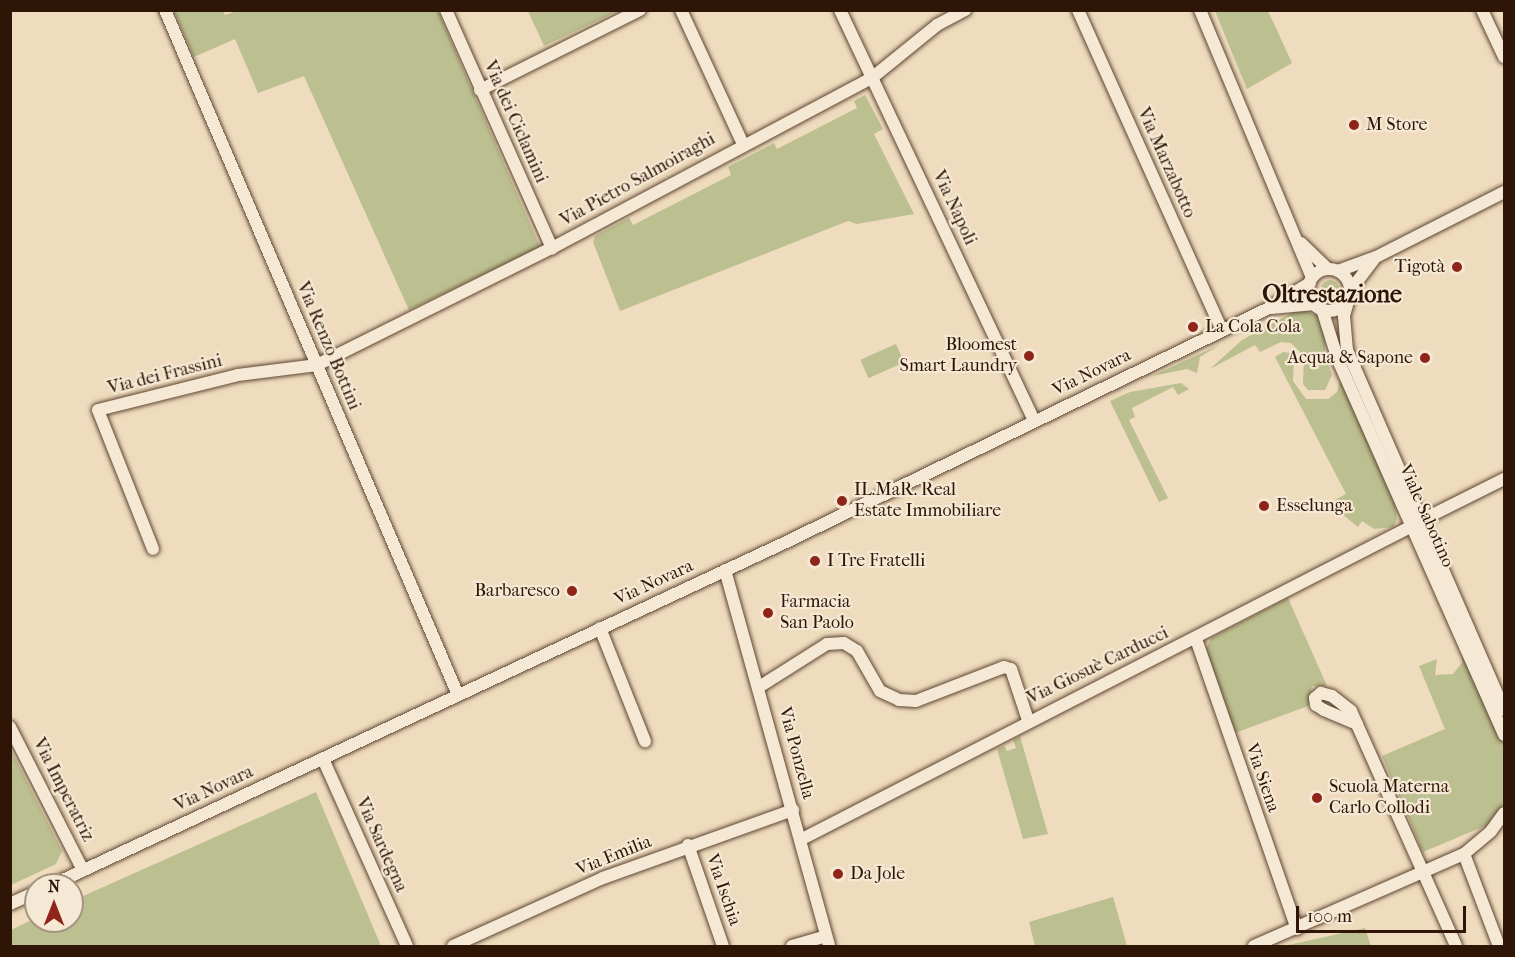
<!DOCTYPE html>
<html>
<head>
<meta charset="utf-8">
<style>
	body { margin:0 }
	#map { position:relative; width:1515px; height:957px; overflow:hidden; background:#efdbbd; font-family:"IM FELL French Canon",serif }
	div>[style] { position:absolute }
	.green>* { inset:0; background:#bcbf8f; transform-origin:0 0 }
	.round { border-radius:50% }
	.roads { filter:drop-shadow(0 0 2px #5e4633) drop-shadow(0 0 2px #5e4633) }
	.minor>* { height:12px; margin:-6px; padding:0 6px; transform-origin:6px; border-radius:6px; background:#f5e8d4 }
	.minor>.ring { margin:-6px; padding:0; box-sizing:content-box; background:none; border:12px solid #f5e8d4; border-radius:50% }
	.dots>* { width:16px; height:16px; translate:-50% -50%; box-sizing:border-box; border:3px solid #f5e8d4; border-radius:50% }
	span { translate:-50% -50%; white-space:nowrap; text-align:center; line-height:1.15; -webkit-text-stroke:4.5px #f5e8d4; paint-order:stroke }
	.street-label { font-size:18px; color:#2e1505 }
	.poi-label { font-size:18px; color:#2e1505 }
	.left { translate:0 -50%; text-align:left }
	.right { translate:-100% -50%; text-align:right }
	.district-label { font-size:24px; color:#2e1505; font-weight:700 }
	.frame { position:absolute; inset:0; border:12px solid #2e1505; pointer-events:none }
	.north { position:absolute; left:24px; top:873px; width:60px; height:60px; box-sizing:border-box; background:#f5e8d4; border:2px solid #a59481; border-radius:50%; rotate:0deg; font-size:16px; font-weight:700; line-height:24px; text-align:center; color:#2e1505 }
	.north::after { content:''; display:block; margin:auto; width:21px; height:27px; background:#8f2418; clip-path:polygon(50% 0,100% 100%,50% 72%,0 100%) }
	.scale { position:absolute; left:1296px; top:906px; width:170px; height:27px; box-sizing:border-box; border:3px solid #2e1505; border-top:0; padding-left:8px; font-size:18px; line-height:21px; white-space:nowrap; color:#2e1505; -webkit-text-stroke:4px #f5e8d4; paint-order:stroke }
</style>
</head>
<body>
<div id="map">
	<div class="green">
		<div style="clip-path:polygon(237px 11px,438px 11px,540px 247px,409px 310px,304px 76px,258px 93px,235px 39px,194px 57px,174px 11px,223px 11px,225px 15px)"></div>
		<div style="clip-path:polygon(528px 11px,618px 11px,544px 46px)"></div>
		<div style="clip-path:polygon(1215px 11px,1268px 11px,1292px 63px,1247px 89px)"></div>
		<div style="clip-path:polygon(865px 95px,883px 129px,874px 134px,914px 214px,857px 224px,848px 221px,620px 311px,593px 242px,595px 236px,629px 218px,633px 225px,731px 175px,728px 167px,774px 143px,777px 149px,857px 108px,854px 101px)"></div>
		<div class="round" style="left:1321px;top:280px;width:18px;height:18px"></div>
		<div style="clip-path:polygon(1299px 309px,1318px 316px,1325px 325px,1325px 355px,1332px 375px,1325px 390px,1308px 390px,1303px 384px,1304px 356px,1291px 343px,1281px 342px,1260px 352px,1255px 345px,1210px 369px,1242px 340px)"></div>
		<div style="left:896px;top:344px;width:20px;height:39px;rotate:66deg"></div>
		<div style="clip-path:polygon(1219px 345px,1200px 357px,1197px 373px,1187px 369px,1152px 376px)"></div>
		<div style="clip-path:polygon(1283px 352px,1291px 353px,1294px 360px,1293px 381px,1306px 399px,1328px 399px,1337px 392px,1341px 378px,1395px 501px,1397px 520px,1393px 527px,1374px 529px,1362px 521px,1358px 527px,1341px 513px,1335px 500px,1346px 494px,1275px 357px)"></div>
		<div style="clip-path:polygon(1181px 383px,1189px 389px,1178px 395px,1173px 387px,1132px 408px,1135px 417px,1129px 420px,1168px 498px,1159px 502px,1110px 401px,1130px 392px)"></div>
		<div style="clip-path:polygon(1288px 598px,1327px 686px,1312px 686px,1308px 706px,1235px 733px,1206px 649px,1211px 638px)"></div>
		<div style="clip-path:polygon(1462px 653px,1504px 733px,1504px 818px,1423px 852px,1382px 756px,1445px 729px,1419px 666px,1437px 659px,1435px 675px,1453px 674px,1462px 663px)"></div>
		<div style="clip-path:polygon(1020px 736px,1048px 834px,1023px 839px,997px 749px,1004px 746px,1007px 751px,1016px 748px,1013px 740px)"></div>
		<div style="clip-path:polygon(11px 750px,62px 851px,56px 864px,11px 885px)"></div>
		<div style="clip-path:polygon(316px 792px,381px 946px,11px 946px,11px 930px,36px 918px,36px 921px,72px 921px,72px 901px)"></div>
		<div style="clip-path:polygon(1113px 897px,1127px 946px,1035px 946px,1029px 922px)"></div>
		<div style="clip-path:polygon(1365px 928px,1371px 946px,1284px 946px)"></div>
	</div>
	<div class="roads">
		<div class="minor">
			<div style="left:165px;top:10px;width:745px;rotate:66.84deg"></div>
			<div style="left:446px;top:10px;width:261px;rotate:66deg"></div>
			<div style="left:681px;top:10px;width:148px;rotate:65.2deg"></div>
			<div style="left:840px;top:10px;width:454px;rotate:64.7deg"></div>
			<div style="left:1078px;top:10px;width:351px;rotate:65.8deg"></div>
			<div style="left:1200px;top:10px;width:290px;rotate:67.3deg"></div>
			<div style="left:1482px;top:10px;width:52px;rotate:64.9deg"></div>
			<div style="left:480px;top:90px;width:179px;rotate:-26.6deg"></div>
			<div style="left:1301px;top:243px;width:37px;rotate:44deg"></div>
			<div class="ring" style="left:1308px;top:269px;width:30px;height:30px"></div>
			<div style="left:1338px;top:271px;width:40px;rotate:-20.2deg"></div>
			<div style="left:1376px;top:257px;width:144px;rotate:-26.9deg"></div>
			<div style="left:1350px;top:291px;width:39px;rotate:-53deg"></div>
			<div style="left:1349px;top:298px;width:19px;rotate:106deg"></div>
			<div style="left:1344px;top:316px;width:34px;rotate:85deg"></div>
			<div style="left:1347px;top:350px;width:393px;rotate:66.4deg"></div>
			<div style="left:1271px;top:308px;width:44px;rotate:-5.2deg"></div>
			<div style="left:1322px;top:309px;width:53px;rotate:72.6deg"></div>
			<div style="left:1338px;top:360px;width:410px;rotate:66.1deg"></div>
			<div style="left:1422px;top:520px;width:92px;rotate:-26.6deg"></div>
			<div style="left:153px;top:549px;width:149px;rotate:-111.6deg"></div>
			<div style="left:98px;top:410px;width:144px;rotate:-14deg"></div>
			<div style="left:238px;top:375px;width:80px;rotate:-7.2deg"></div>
			<div style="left:317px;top:365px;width:263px;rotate:-26.5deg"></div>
			<div style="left:552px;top:248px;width:364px;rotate:-28deg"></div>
			<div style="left:873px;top:77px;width:82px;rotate:-39.1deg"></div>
			<div style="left:937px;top:25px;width:32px;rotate:-28deg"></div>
			<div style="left:725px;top:570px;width:390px;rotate:74.5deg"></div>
			<div style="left:600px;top:628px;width:122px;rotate:68.3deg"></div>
			<div style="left:1196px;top:639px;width:307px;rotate:70.8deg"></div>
			<div style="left:759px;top:687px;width:80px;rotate:-32.3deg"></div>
			<div style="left:827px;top:644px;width:17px;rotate:-3deg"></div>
			<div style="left:844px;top:643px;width:15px;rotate:32deg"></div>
			<div style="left:857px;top:651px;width:46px;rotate:60.1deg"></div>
			<div style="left:880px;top:691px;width:21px;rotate:25deg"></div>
			<div style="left:899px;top:700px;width:17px;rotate:3deg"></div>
			<div style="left:916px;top:701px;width:94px;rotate:-21.1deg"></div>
			<div style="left:1004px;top:667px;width:7px;rotate:16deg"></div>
			<div style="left:1011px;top:669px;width:54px;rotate:71.6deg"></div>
			<div style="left:1357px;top:724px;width:36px;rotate:-157deg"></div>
			<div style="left:1324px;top:710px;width:9px;rotate:-148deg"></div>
			<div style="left:1316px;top:705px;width:7px;rotate:-98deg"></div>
			<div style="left:1315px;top:698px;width:8px;rotate:-40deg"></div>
			<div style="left:1321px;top:693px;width:11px;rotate:15deg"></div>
			<div style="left:1332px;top:696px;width:24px;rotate:38deg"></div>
			<div style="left:1351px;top:711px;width:257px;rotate:65.9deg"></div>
			<div style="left:10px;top:727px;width:161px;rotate:63deg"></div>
			<div style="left:323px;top:759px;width:205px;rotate:65.8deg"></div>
			<div style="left:802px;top:839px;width:686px;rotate:-27.16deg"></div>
			<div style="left:688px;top:845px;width:107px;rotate:70.9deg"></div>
			<div style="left:1464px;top:854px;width:98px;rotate:69.2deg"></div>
			<div style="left:52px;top:885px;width:806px;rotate:-25.04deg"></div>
			<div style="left:782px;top:544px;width:541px;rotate:-25.85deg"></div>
			<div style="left:1269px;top:308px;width:48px;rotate:-31.4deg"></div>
			<div style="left:10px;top:904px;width:29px;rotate:-25deg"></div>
			<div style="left:453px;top:946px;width:165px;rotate:-24.4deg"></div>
			<div style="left:603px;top:878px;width:202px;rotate:-19.7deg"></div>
			<div style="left:792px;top:946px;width:35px;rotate:-16deg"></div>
			<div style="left:1254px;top:946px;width:229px;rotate:-23.7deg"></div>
			<div style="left:1464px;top:854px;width:35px;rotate:-40deg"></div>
			<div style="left:1491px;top:831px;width:22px;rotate:-54deg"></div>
		</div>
	</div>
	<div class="dots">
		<div style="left:1354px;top:125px;background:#8f2418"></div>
		<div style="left:1457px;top:267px;background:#8f2418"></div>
		<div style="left:1193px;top:327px;background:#8f2418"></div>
		<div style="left:1029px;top:356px;background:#8f2418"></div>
		<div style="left:1425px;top:358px;background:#8f2418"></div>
		<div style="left:842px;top:501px;background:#8f2418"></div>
		<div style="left:1264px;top:506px;background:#8f2418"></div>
		<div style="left:815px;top:561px;background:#8f2418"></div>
		<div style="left:572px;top:591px;background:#8f2418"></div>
		<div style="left:768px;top:613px;background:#8f2418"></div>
		<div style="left:1317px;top:798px;background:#8f2418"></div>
		<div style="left:838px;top:874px;background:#8f2418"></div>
	</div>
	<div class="street-label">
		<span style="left:515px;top:122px;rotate:66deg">Via dei Ciclamini</span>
		<span style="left:1166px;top:163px;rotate:66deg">Via Marzabotto</span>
		<span style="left:638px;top:180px;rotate:-29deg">Via Pietro Salmoiraghi</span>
		<span style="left:954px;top:208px;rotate:65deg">Via Napoli</span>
		<span style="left:328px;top:346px;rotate:67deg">Via Renzo Bottini</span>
		<span style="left:1092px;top:373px;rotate:-26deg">Via Novara</span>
		<span style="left:165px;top:375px;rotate:-14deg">Via dei Frassini</span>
		<span style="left:1426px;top:516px;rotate:66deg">Viale Sabotino</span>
		<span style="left:654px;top:583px;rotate:-25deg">Via Novara</span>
		<span style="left:1098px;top:666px;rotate:-26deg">Via Giosuè Carducci</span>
		<span style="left:796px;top:753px;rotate:75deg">Via Ponzella</span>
		<span style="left:1262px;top:778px;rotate:71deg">Via Siena</span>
		<span style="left:214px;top:789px;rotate:-25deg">Via Novara</span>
		<span style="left:63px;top:790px;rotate:63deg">Via Imperatriz</span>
		<span style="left:381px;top:845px;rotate:66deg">Via Sardegna</span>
		<span style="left:614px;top:856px;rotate:-22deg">Via Emilia</span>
		<span style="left:723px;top:890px;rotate:71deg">Via Ischia</span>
	</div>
	<div class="poi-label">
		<span class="left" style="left:1366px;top:125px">M Store</span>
		<span class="right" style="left:1445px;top:267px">Tigotà</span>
		<span class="left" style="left:1205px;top:327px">La Cola Cola</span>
		<span class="right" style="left:1017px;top:356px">Bloomest<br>Smart Laundry</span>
		<span class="right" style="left:1413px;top:358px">Acqua &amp; Sapone</span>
		<span class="left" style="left:854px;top:501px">IL.MaR. Real<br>Estate Immobiliare</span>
		<span class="left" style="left:1276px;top:506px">Esselunga</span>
		<span class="left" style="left:827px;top:561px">I Tre Fratelli</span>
		<span class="right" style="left:560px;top:591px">Barbaresco</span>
		<span class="left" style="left:780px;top:613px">Farmacia<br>San Paolo</span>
		<span class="left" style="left:1329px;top:798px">Scuola Materna<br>Carlo Collodi</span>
		<span class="left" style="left:850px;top:874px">Da Jole</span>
	</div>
	<div class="district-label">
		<span style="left:1332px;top:295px">Oltrestazione</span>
	</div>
	<div class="frame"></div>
	<div class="north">N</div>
	<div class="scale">100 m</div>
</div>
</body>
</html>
